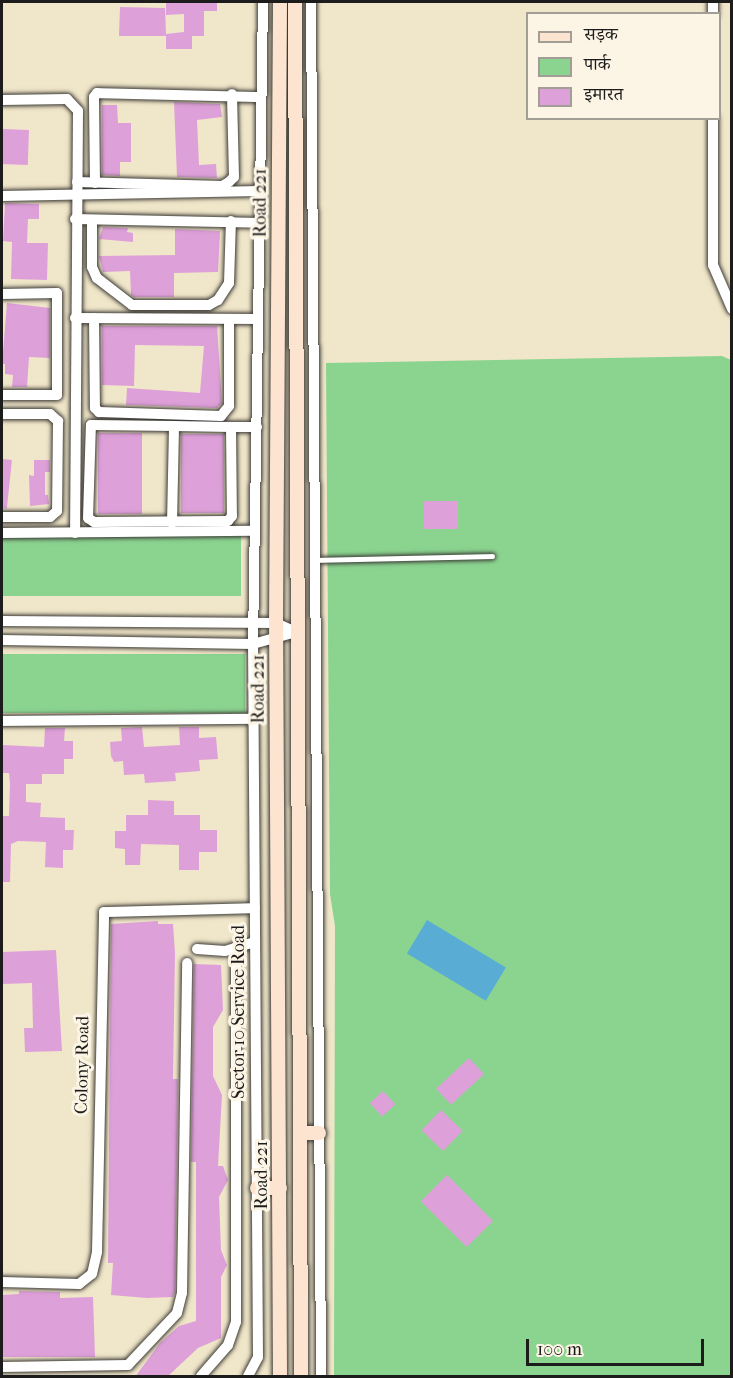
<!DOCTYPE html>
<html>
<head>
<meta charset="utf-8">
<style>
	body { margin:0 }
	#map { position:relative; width:733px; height:1378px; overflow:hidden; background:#f0e6c9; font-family:"IM FELL French Canon","Noto Serif Devanagari",serif }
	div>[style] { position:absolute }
	.green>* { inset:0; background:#8bd490; transform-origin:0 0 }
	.water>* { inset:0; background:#59add5; transform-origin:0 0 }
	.building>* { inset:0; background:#dea0d9; transform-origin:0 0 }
	.roads { filter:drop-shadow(0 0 2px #3c3a36) drop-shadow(0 0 2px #3c3a36) }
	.service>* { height:5px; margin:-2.5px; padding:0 2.5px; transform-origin:2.5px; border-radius:2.5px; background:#fff }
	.minor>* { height:10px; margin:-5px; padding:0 5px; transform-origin:5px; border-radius:5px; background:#fff }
	.secondary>* { height:14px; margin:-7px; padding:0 7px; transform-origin:7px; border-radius:7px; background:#fde4d0 }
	span { translate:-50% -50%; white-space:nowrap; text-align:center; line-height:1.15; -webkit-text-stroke:6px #fcf5e5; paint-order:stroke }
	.street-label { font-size:18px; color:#1c1c1c }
	.frame { position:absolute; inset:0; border:3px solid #1c1c1c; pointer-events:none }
	.legend { position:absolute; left:526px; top:12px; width:195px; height:108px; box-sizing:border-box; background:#fcf5e5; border:2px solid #a29e95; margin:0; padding:8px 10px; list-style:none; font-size:18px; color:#1c1c1c }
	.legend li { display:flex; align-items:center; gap:12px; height:30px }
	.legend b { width:30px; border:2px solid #a29e95 }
	.scale { position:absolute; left:526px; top:1339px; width:178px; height:27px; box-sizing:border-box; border:3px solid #1c1c1c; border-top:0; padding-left:8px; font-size:18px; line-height:21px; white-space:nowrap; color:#1c1c1c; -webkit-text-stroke:4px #fcf5e5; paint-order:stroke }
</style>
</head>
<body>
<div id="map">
	<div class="green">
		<div style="clip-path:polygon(722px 356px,731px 360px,731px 1376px,334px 1376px,335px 926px,330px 894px,326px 363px)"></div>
		<div style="left:2px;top:533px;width:239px;height:63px"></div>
		<div style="left:245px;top:654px;width:59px;height:243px;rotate:90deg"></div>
	</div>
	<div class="water">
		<div style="left:427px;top:920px;width:92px;height:39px;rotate:31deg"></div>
	</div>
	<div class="building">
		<div style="clip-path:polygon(166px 2px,217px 2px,217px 11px,204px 11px,204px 36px,192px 36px,192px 49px,166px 49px,166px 36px,119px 36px,120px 7px,165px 8px,166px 34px,184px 32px,184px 14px,166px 15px)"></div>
		<div style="clip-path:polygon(174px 102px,220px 104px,222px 117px,197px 120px,199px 165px,216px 164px,217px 178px,177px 177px)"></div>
		<div style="clip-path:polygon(102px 105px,117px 105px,118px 123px,131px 123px,131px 162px,120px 162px,120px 176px,102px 175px)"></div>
		<div style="left:2px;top:129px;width:27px;height:35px;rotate:2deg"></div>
		<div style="clip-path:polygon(5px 203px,39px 204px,39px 219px,28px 219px,27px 243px,48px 243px,47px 280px,11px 279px,12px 242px,3px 241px)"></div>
		<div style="clip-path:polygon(103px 227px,128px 228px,127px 232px,133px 233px,133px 242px,99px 239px)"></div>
		<div style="clip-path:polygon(175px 229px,220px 231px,218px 272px,174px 273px,174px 297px,134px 297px,131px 295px,130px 271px,103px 272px,99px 256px,175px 255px)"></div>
		<div style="clip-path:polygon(7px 303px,50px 308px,50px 358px,29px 357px,27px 387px,12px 387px,13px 375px,5px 374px,5px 364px,2px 364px)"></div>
		<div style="clip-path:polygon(102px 326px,217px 326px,222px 403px,217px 408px,126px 405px,127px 388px,200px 393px,204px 346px,135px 345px,134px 386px,102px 385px)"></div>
		<div style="left:98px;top:433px;width:44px;height:81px"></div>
		<div style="left:181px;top:434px;width:43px;height:79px"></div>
		<div style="left:2px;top:459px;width:10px;height:49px;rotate:6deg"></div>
		<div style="clip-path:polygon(34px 460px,50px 460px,50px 472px,45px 472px,45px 495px,48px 495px,49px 504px,30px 506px,29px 475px,34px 476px)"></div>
		<div style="left:458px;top:501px;width:28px;height:34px;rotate:90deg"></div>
		<div style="clip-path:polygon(142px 727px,144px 747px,180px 745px,179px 727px,199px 727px,199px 738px,216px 737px,218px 759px,199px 760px,200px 771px,175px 773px,176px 781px,145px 783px,144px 774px,124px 775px,123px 761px,114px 762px,111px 756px,110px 742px,122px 741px,121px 728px)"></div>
		<div style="clip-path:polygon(45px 728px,65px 728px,64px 741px,73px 741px,73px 759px,64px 759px,64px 774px,42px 774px,42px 784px,26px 784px,26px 802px,41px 803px,40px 817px,65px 818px,65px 830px,74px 830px,73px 850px,63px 850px,63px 868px,45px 867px,46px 842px,18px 841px,11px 844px,10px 882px,2px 882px,2px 816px,9px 816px,10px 784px,9px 773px,2px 773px,2px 745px,44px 747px)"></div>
		<div style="clip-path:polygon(148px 800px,174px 801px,174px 815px,200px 815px,200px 830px,217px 830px,217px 852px,199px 852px,199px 870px,179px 870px,179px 845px,141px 844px,140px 865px,125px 865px,125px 849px,115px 848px,115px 831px,126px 831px,126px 815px,148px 815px)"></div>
		<div style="clip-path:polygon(158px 921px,158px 924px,173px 924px,175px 953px,173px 1079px,178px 1079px,175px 1292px,173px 1297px,147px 1298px,111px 1295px,113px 1263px,108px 1263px,111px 924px)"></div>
		<div style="clip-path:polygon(56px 950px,62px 1051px,25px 1052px,24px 1028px,33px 1028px,32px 983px,2px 984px,2px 952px)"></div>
		<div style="clip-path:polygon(194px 964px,221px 965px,223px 1010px,213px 1027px,213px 1076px,222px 1095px,218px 1166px,223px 1166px,228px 1180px,219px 1197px,221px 1250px,227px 1265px,221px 1277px,221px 1338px,198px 1348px,167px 1377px,135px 1377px,160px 1343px,179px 1326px,196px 1321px,196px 1162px,191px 1162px)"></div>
		<div style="left:469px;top:1058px;width:22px;height:45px;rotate:47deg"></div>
		<div style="left:383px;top:1091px;width:18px;height:18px;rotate:47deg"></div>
		<div style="left:441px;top:1110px;width:30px;height:28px;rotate:44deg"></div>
		<div style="left:447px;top:1175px;width:65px;height:37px;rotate:45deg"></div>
		<div style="clip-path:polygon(19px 1291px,60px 1292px,60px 1298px,93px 1297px,95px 1357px,2px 1357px,2px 1295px,19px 1294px)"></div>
	</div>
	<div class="roads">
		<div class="service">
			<div style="left:314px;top:560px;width:178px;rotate:-1.3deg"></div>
		</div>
		<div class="minor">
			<div style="left:311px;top:2px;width:1374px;rotate:89.58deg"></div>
			<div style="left:713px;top:2px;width:12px;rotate:90deg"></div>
			<div style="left:2px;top:100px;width:65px;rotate:-0.9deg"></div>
			<div style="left:67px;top:99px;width:16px;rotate:47deg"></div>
			<div style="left:78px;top:111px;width:422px;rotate:90.4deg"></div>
			<div style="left:713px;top:118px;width:147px;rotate:90deg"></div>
			<div style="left:713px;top:265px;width:48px;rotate:66.6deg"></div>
			<div style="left:77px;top:182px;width:145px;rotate:1.6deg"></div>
			<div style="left:222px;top:186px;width:8px;rotate:-30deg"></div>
			<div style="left:229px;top:182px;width:7px;rotate:-45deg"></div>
			<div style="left:234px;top:177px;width:83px;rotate:-91.4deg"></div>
			<div style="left:95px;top:183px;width:86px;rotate:-90.7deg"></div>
			<div style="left:94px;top:97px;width:5px;rotate:-53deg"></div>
			<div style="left:97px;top:93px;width:164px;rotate:1.4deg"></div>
			<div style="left:2px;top:196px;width:258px;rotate:-1.1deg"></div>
			<div style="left:75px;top:219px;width:185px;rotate:1.2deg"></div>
			<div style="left:92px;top:220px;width:47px;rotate:90deg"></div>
			<div style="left:92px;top:267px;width:12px;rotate:66deg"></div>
			<div style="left:97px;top:278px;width:44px;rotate:37.6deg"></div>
			<div style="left:132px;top:305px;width:77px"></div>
			<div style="left:209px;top:305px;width:10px;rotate:-29deg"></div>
			<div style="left:218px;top:300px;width:20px;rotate:-57deg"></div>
			<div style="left:229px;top:283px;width:62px;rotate:-88.2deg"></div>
			<div style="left:2px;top:294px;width:55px;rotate:-1deg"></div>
			<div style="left:57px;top:293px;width:102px;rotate:90deg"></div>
			<div style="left:57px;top:395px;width:55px;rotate:180deg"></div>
			<div style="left:75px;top:318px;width:183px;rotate:0.3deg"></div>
			<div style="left:94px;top:318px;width:90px;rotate:89.4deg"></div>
			<div style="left:95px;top:408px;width:6px;rotate:45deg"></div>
			<div style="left:99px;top:412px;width:122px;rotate:1.9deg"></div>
			<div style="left:221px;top:416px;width:13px;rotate:-51deg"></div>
			<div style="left:229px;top:406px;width:87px;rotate:-90deg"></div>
			<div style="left:2px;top:414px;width:48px"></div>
			<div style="left:50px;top:414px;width:11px;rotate:41deg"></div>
			<div style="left:58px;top:421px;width:90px;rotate:90.6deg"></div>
			<div style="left:57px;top:511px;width:9px;rotate:139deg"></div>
			<div style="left:50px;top:517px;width:48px;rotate:180deg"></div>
			<div style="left:231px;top:427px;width:89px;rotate:89.4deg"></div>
			<div style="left:232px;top:516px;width:6px;rotate:129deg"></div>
			<div style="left:228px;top:521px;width:134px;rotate:179.6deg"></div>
			<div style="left:94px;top:522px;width:7px;rotate:-146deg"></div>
			<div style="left:88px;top:518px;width:93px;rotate:-88.2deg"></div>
			<div style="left:91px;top:425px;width:83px;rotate:0.7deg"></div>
			<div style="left:174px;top:426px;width:57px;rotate:1deg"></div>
			<div style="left:231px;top:427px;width:26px"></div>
			<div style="left:172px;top:523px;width:97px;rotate:-88.8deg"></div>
			<div style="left:2px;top:533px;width:253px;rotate:-0.5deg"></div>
			<div style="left:2px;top:621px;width:274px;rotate:0.4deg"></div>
			<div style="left:276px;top:623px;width:22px;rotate:24deg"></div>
			<div style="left:2px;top:640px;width:251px;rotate:0.9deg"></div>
			<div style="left:253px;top:644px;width:45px;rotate:-15.6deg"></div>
			<div style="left:2px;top:721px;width:252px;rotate:-0.5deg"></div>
			<div style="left:197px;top:949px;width:28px;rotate:4deg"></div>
			<div style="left:225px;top:951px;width:31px;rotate:-17deg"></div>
			<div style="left:2px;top:1282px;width:77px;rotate:1.5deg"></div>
			<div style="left:79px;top:1284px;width:16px;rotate:-38deg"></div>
			<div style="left:92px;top:1274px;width:23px;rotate:-77deg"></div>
			<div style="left:97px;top:1252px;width:340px;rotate:-88.8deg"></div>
			<div style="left:104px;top:912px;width:151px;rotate:-1.5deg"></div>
			<div style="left:2px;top:1367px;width:126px;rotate:-0.9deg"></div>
			<div style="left:128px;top:1365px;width:71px;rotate:-46.7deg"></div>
			<div style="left:177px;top:1313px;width:21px;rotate:-76deg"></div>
			<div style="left:182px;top:1293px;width:330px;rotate:-89.1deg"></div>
			<div style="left:201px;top:1376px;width:41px;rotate:-48.9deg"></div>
			<div style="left:228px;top:1345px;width:24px;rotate:-71deg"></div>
			<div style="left:236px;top:1322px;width:375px;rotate:-90deg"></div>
			<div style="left:248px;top:1376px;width:21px;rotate:-62deg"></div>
			<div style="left:258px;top:1357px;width:713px;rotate:-90.4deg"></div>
			<div style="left:253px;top:644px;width:642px;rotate:-89.11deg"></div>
		</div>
		<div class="secondary">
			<div style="left:295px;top:2px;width:1374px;rotate:89.75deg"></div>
			<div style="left:300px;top:1133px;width:19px"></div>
			<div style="left:257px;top:1188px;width:23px"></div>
			<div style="left:280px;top:1376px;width:753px;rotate:-90.3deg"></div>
			<div style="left:276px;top:623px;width:621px;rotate:-89.63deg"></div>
		</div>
	</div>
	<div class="street-label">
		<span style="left:261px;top:203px;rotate:-90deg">Road 221</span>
		<span style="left:259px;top:689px;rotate:-90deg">Road 221</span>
		<span style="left:239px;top:1012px;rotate:-90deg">Sector 10 Service Road</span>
		<span style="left:83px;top:1065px;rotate:-89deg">Colony Road</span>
		<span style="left:262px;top:1175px;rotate:-90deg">Road 221</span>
	</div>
	<div class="frame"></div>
	<ul class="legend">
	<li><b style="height:8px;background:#fde4d0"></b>सड़क</li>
	<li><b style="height:16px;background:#8bd490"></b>पार्क</li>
	<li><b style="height:16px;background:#dea0d9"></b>इमारत</li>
	</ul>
	<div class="scale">100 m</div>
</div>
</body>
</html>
